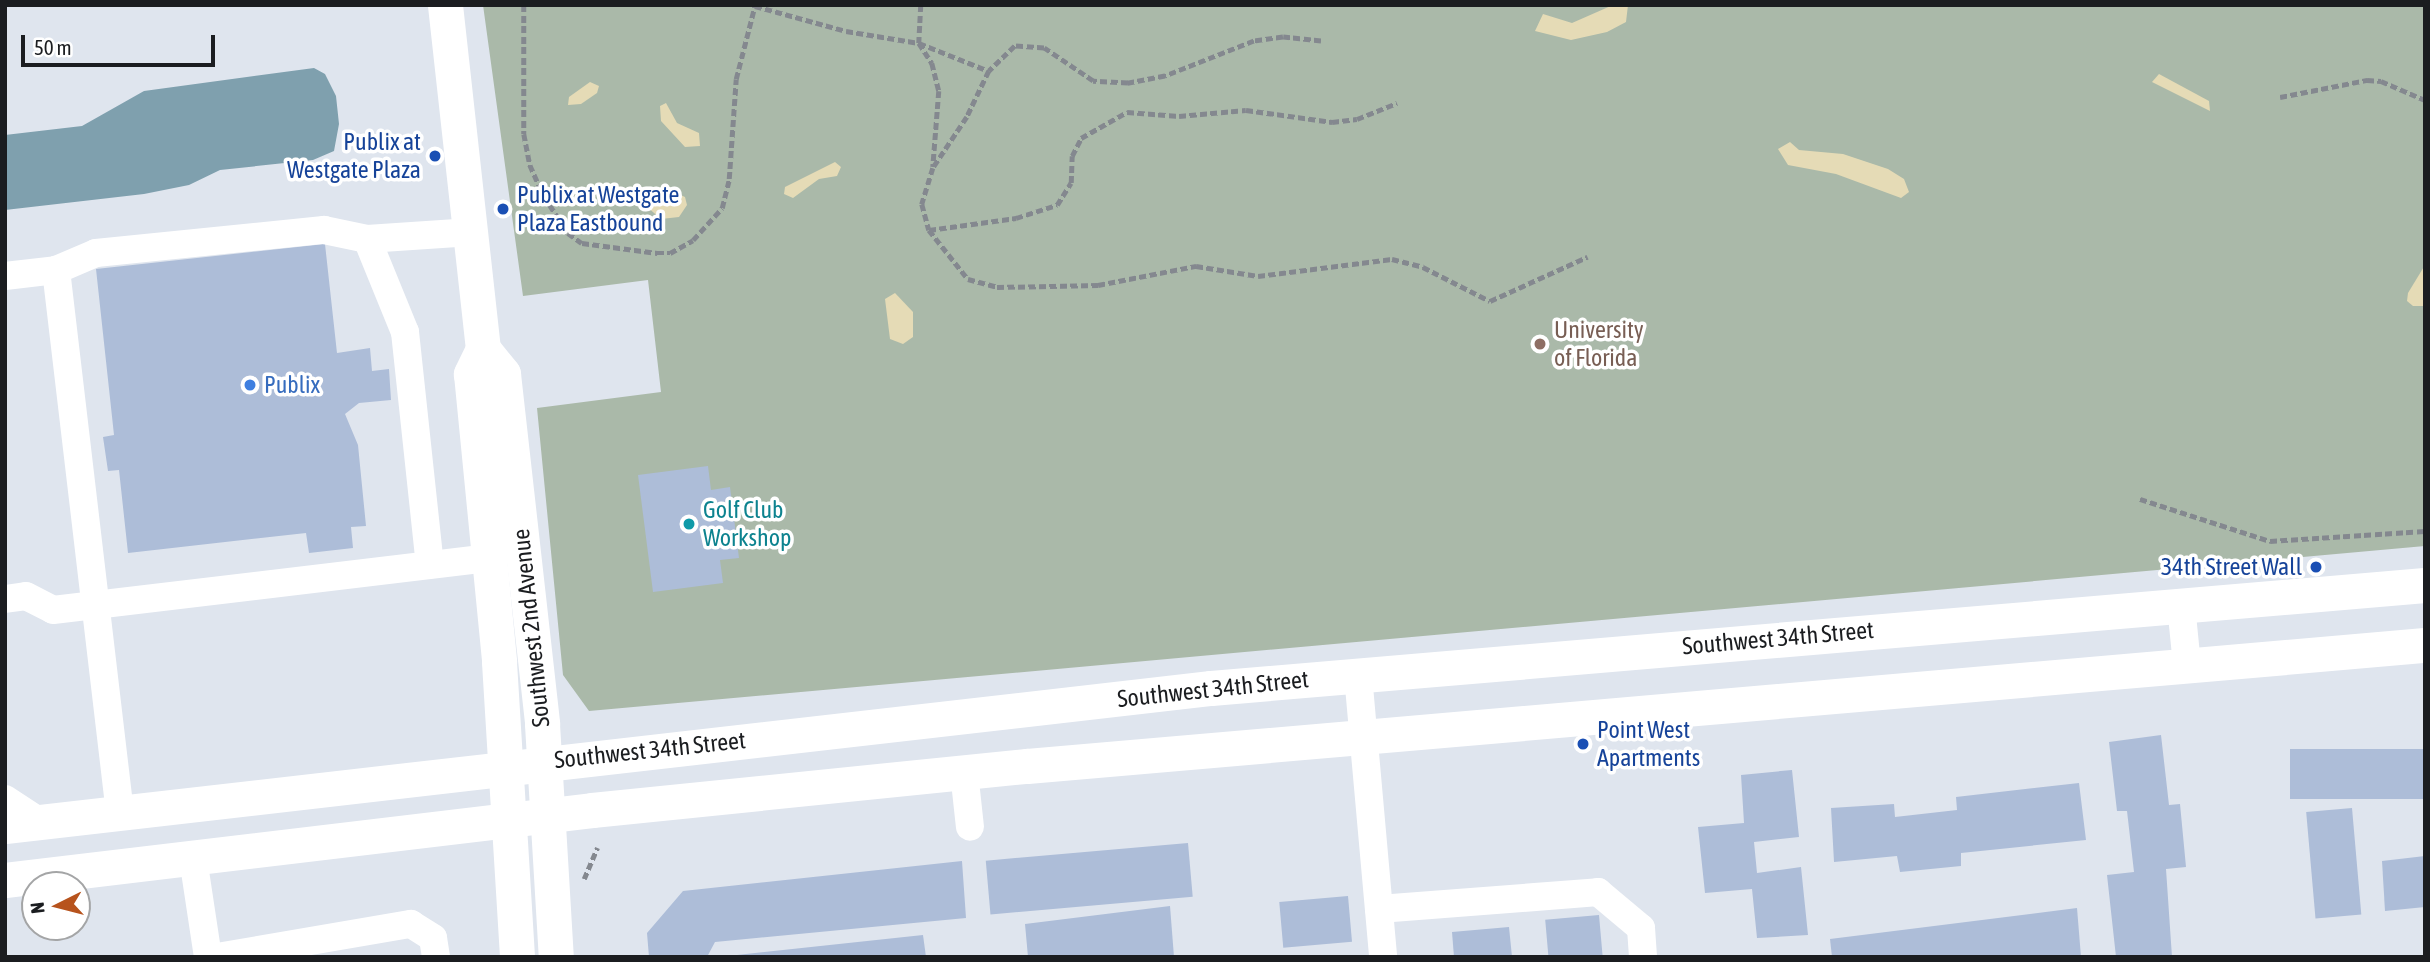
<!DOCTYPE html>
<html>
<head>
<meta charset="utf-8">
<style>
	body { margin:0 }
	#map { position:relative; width:2430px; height:962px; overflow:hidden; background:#dfe5ee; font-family:"Asap Condensed",sans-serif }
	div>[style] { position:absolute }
	.green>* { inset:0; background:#aab9a9 }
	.sand>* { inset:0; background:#e5dbb6 }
	.water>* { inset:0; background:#7fa0ae }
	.building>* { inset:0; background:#adbdd8; transform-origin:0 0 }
	.path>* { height:4.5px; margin-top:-2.25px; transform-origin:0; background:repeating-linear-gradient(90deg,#84888f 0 7px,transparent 0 10.5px) }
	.minor>* { height:28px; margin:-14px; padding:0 14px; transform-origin:14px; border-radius:14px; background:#fff }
	.major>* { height:35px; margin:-17.5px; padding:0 17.5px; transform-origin:17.5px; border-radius:17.5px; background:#fff }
	.dots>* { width:19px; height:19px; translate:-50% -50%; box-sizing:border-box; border:4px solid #fff; border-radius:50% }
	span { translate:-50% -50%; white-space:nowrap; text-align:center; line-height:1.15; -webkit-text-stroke:7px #fff; paint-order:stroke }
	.transit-label { font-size:24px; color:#164399 }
	.right { translate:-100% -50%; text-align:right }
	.left { translate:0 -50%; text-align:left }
	.education-label { font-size:24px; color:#785e54 }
	.shop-label { font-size:24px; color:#366cbe }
	.culture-label { font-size:24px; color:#0d838f }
	.street-label { font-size:24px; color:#1b1d20 }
	.frame { position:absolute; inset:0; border:7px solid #1b1d20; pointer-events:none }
	.north { position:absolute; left:21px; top:871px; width:70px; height:70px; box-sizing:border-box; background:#fff; border:2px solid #a4a5a6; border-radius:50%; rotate:264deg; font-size:19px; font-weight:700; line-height:28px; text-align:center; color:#1b1d20 }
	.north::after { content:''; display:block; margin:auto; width:24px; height:32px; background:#b7531d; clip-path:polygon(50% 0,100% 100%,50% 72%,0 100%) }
	.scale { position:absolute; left:21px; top:35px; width:194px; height:32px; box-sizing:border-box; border:4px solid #1b1d20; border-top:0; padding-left:9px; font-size:21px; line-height:24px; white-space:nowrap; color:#1b1d20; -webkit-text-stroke:5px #fff; paint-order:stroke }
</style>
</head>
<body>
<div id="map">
	<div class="green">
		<div style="clip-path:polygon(483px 5px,2425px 5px,2425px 546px,589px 711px,563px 675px,537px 408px,661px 392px,648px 280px,523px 296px)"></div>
	</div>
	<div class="sand">
		<div style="clip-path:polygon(1613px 5px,1628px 5px,1626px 22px,1607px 32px,1571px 40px,1535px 31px,1543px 14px,1572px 23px)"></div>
		<div style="clip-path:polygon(2159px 74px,2209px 101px,2210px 111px,2152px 82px)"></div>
		<div style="clip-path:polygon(590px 82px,599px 86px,597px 93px,581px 104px,568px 105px,569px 97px)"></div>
		<div style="clip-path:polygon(666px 103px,677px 123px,699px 133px,700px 146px,685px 147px,661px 121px,660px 106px)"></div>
		<div style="clip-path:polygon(1790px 142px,1799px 150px,1843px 154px,1888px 169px,1904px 179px,1909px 192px,1901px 198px,1836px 174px,1788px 165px,1778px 149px)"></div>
		<div style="clip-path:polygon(835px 162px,841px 167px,837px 176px,819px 179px,793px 198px,784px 194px,785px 187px)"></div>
		<div style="clip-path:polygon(667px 189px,685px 197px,687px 205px,679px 217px,661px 219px,646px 206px,654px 196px,666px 204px)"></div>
		<div style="clip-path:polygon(2425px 265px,2425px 306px,2413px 306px,2407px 301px,2408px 293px)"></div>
		<div style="clip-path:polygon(895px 293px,913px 312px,913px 337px,903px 344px,890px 339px,885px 299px)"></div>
	</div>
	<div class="water">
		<div style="clip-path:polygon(314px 68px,325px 74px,336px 96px,339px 124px,334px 151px,313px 160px,220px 170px,189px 185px,144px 194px,5px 210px,5px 135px,82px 126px,144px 91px)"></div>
	</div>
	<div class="building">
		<div style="clip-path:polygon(325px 244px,337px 353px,370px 348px,372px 371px,389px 369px,391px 400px,359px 403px,345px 414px,358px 445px,366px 526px,351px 527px,353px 548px,309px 553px,306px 533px,128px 553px,119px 470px,108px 471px,103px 437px,114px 435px,96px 269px)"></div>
		<div style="clip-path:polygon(708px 466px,711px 490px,730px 487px,739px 558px,720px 560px,723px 583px,653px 592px,638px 475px)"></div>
		<div style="clip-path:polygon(2161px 735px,2169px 805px,2180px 804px,2186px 867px,2166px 869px,2172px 957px,2116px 957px,2107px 875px,2134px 872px,2127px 811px,2117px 811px,2109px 742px)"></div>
		<div style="left:2425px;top:749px;width:50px;height:135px;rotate:90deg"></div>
		<div style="clip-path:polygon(1792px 770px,1799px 837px,1754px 842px,1757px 873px,1801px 867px,1808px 935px,1757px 938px,1752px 889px,1705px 893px,1698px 827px,1744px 823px,1741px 775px)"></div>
		<div style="clip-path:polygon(2079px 783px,2086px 840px,1961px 853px,1961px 866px,1900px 872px,1897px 856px,1834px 862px,1831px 808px,1894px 804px,1895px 817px,1957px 810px,1956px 797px)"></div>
		<div style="left:2352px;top:808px;width:107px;height:46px;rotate:85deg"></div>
		<div style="left:1188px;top:843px;width:54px;height:203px;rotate:85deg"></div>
		<div style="clip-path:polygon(2425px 856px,2425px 907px,2385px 911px,2382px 861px)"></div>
		<div style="clip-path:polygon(962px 861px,966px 918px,715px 942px,707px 957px,649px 957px,647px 933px,683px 891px)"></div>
		<div style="left:1348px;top:896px;width:46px;height:69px;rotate:85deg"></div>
		<div style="clip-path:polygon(1170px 906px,1174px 957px,1028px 957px,1025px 924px)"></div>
		<div style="clip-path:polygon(2077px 908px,2081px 957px,1832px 957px,1830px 939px)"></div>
		<div style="left:1599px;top:915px;width:42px;height:54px;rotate:85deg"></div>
		<div style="clip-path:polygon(1509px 927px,1512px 957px,1454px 957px,1452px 932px)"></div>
		<div style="clip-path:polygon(923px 935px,926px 957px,737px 957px,737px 955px)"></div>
	</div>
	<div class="path">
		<div style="left:524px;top:5px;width:129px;rotate:90deg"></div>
		<div style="left:524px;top:134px;width:32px;rotate:79deg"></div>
		<div style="left:530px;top:165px;width:34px;rotate:66deg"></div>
		<div style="left:544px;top:196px;width:44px;rotate:57deg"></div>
		<div style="left:568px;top:233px;width:17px;rotate:36deg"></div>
		<div style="left:582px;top:243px;width:76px;rotate:7.6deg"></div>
		<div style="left:657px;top:253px;width:13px"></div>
		<div style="left:670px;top:253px;width:26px;rotate:-29deg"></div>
		<div style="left:693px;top:240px;width:43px;rotate:-47.8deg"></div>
		<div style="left:722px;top:208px;width:30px;rotate:-76deg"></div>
		<div style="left:729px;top:179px;width:100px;rotate:-86deg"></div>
		<div style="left:736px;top:79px;width:76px;rotate:-75.6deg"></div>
		<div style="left:921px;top:5px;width:38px;rotate:93deg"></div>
		<div style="left:919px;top:43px;width:24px;rotate:57deg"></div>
		<div style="left:932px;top:63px;width:29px;rotate:76deg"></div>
		<div style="left:939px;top:91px;width:76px;rotate:94.5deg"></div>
		<div style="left:755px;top:6px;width:94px;rotate:15.4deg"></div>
		<div style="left:846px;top:31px;width:74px;rotate:9.3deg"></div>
		<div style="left:919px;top:43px;width:75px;rotate:21.8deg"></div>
		<div style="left:1321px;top:41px;width:38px;rotate:-174deg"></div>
		<div style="left:1283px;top:37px;width:29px;rotate:172deg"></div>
		<div style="left:1254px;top:41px;width:96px;rotate:158.5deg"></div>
		<div style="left:1165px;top:76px;width:38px;rotate:169deg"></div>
		<div style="left:1128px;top:83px;width:35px;rotate:-177deg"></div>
		<div style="left:1093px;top:81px;width:59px;rotate:-146deg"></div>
		<div style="left:1044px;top:48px;width:29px;rotate:-176deg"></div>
		<div style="left:1015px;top:46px;width:36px;rotate:136deg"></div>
		<div style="left:989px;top:71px;width:51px;rotate:115.6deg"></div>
		<div style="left:967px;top:117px;width:61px;rotate:123.7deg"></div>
		<div style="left:933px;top:168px;width:38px;rotate:107deg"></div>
		<div style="left:922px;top:204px;width:27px;rotate:75deg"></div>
		<div style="left:929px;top:230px;width:63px;rotate:51.5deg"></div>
		<div style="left:968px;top:279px;width:30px;rotate:15deg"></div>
		<div style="left:997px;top:287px;width:101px;rotate:-1.1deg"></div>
		<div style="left:1098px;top:285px;width:100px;rotate:-11deg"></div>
		<div style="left:1196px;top:266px;width:63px;rotate:9.2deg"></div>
		<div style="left:1258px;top:276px;width:135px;rotate:-7.2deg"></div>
		<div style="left:1392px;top:259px;width:32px;rotate:14deg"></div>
		<div style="left:1423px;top:267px;width:75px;rotate:26.9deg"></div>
		<div style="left:1490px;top:301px;width:107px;rotate:-24.4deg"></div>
		<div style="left:2280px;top:97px;width:89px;rotate:-11.1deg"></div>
		<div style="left:2367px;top:80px;width:14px;rotate:4deg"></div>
		<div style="left:2381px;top:81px;width:48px;rotate:23.4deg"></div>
		<div style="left:929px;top:230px;width:88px;rotate:-7.9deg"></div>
		<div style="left:1016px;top:218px;width:43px;rotate:-17.6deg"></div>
		<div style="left:1057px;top:205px;width:26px;rotate:-58deg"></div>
		<div style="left:1071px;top:183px;width:27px;rotate:-88deg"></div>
		<div style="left:1072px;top:156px;width:20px;rotate:-63deg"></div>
		<div style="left:1081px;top:138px;width:53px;rotate:-29.5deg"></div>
		<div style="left:1127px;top:112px;width:52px;rotate:4.4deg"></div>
		<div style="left:1179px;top:116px;width:67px;rotate:-5.1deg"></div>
		<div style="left:1246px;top:110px;width:87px;rotate:7.9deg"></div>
		<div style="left:1332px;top:122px;width:25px;rotate:-7deg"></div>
		<div style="left:1357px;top:119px;width:43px;rotate:-21.8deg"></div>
		<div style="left:2140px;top:499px;width:137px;rotate:17.9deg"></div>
		<div style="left:2270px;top:541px;width:155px;rotate:-3.7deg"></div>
		<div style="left:584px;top:879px;width:34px;rotate:-67deg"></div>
	</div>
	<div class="minor">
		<div style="left:367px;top:239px;width:100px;rotate:67.8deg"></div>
		<div style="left:405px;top:332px;width:234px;rotate:83.9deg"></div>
		<div style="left:56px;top:270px;width:43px;rotate:-23deg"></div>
		<div style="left:96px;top:253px;width:229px;rotate:-5.8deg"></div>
		<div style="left:324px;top:230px;width:44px;rotate:11.8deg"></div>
		<div style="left:367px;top:239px;width:105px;rotate:-3.8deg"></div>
		<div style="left:5px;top:276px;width:51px;rotate:-6.7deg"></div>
		<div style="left:56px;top:270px;width:547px;rotate:83.28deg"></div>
		<div style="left:5px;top:599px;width:21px;rotate:-8deg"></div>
		<div style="left:26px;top:596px;width:30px;rotate:27deg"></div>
		<div style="left:53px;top:610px;width:438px;rotate:-6.8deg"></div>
		<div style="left:2181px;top:605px;width:60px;rotate:84.3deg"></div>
		<div style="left:1358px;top:675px;width:283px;rotate:84.9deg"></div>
		<div style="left:964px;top:772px;width:55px;rotate:83.8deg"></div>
		<div style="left:5px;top:799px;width:42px;rotate:33.3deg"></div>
		<div style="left:193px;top:858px;width:100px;rotate:81.4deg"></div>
		<div style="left:1379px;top:909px;width:220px;rotate:-4.4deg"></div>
		<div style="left:1598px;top:892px;width:56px;rotate:39.9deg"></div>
		<div style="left:1641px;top:928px;width:29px;rotate:86deg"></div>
		<div style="left:217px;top:957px;width:197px;rotate:-9.7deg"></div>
		<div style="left:411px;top:924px;width:26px;rotate:32deg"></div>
		<div style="left:433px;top:938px;width:19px;rotate:81deg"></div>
	</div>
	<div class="major">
		<div style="left:445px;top:5px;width:346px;rotate:83.7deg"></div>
		<div style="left:483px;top:349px;width:28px;rotate:116deg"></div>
		<div style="left:471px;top:374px;width:289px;rotate:84.4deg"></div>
		<div style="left:499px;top:662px;width:296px;rotate:86.5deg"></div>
		<div style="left:483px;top:349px;width:32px;rotate:51deg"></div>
		<div style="left:503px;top:374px;width:352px;rotate:83.6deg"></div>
		<div style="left:542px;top:724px;width:233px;rotate:86.6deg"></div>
		<div style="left:5px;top:826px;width:1214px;rotate:-6.53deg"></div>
		<div style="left:1211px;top:688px;width:1218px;rotate:-4.85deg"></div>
		<div style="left:5px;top:880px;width:591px;rotate:-6.8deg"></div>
		<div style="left:592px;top:810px;width:437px;rotate:-5.8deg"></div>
		<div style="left:1027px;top:766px;width:1403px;rotate:-4.95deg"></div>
	</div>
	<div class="dots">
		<div style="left:435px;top:156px;background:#1a4fb4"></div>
		<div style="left:503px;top:209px;background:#1a4fb4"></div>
		<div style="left:1540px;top:344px;background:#8d6e63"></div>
		<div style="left:250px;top:385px;background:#3f7fe0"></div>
		<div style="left:689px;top:524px;background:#0f9aa8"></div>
		<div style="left:2316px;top:567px;background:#1a4fb4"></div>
		<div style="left:1583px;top:744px;background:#1a4fb4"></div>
	</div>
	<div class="transit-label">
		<span class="right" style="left:421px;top:156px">Publix at<br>Westgate Plaza</span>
		<span class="left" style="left:517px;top:209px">Publix at Westgate<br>Plaza Eastbound</span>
		<span class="right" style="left:2302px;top:567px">34th Street Wall</span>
		<span class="left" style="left:1597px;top:744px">Point West<br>Apartments</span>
	</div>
	<div class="education-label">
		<span class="left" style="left:1554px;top:344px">University<br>of Florida</span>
	</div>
	<div class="shop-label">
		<span class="left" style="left:264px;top:385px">Publix</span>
	</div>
	<div class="culture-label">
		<span class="left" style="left:703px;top:524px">Golf Club<br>Workshop</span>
	</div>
	<div class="street-label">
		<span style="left:531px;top:628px;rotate:-96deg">Southwest 2nd Avenue</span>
		<span style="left:1778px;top:638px;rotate:-5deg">Southwest 34th Street</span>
		<span style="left:1213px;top:689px;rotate:-6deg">Southwest 34th Street</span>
		<span style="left:650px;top:750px;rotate:-6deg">Southwest 34th Street</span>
	</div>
	<div class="frame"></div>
	<div class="north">N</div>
	<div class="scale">50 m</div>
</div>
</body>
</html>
